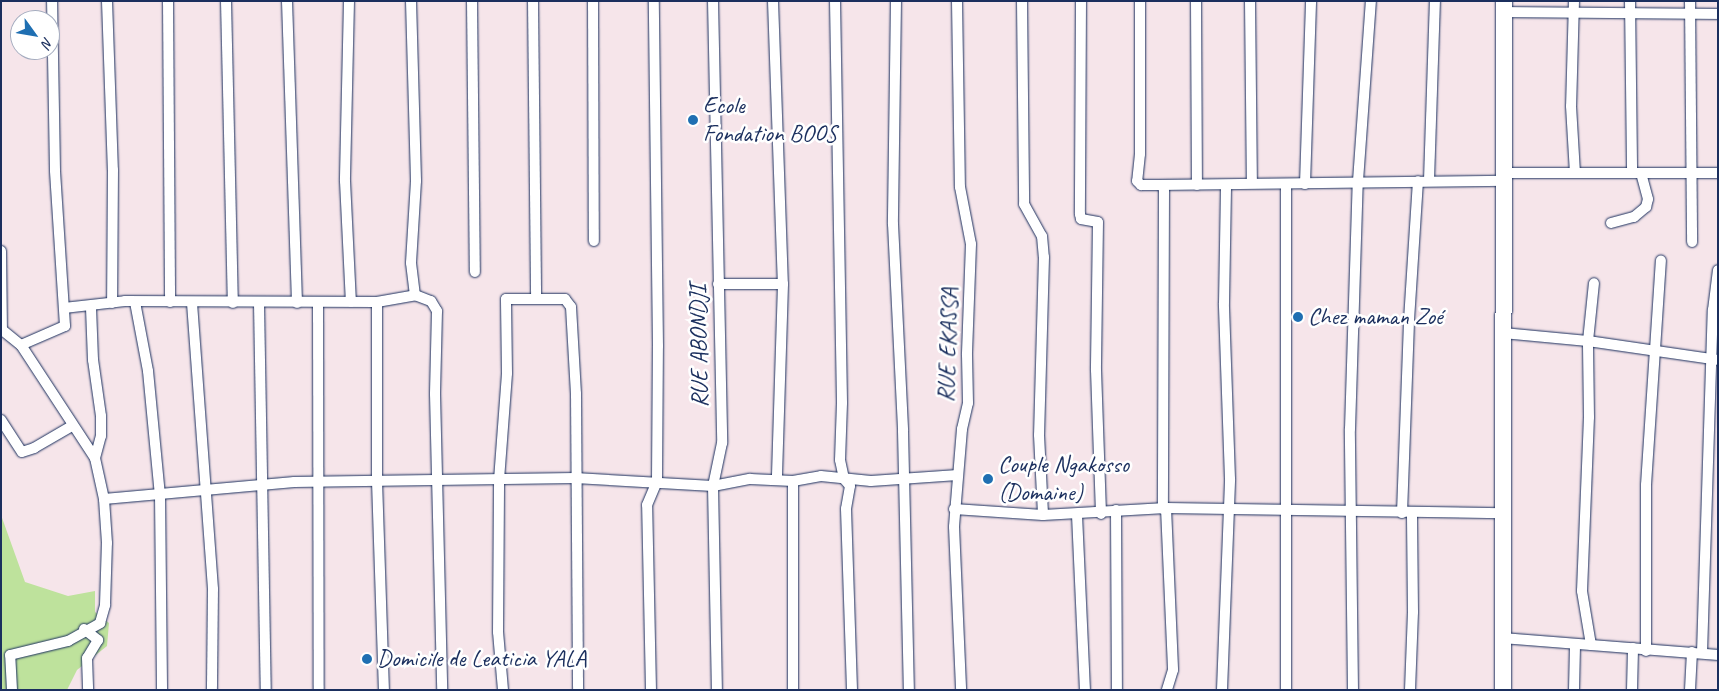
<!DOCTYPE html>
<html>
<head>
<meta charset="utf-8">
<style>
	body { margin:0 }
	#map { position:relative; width:1719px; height:691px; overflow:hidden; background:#f6e5ea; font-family:Caveat,sans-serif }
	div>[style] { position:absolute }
	.green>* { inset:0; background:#bee29c }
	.roads { filter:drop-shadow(0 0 1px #1b2f5e) drop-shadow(0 0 1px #1b2f5e) }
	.minor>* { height:10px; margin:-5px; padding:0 5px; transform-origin:5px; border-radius:5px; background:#fff }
	.trunk>* { height:16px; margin:-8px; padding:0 8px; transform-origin:8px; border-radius:8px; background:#fff }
	.dots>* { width:14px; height:14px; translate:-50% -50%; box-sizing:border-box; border:2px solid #fff; border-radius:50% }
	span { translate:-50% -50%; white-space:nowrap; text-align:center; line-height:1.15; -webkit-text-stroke:5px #fff; paint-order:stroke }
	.poi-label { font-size:24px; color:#1b2f5e }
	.left { translate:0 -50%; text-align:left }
	.street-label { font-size:24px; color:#1b2f5e }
	.frame { position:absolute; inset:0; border:2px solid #1b2f5e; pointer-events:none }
	.north { position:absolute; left:10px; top:10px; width:50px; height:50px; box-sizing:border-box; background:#fff; border:1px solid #a4acbf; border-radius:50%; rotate:122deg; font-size:14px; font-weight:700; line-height:20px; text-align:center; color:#1b2f5e }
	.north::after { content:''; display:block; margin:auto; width:18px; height:22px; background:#1f6fb2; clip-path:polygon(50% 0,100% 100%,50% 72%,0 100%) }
</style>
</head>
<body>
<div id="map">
	<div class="green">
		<div style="clip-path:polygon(1px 515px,25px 582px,68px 596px,95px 591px,95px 612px,109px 623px,107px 646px,77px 670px,67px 690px,1px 690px)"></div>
	</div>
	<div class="roads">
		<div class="minor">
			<div style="left:107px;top:1px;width:169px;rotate:88deg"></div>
			<div style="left:113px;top:170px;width:133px;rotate:90.4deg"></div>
			<div style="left:168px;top:1px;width:301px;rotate:89.6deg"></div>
			<div style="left:226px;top:1px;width:302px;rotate:88.7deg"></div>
			<div style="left:287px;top:1px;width:302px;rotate:88.1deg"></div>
			<div style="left:349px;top:1px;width:180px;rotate:91.3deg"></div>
			<div style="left:345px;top:181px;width:121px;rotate:87.2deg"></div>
			<div style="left:411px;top:1px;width:180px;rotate:88.4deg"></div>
			<div style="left:416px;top:181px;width:82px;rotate:93.5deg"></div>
			<div style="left:411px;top:263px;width:32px;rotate:83deg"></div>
			<div style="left:472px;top:1px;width:271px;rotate:89.4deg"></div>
			<div style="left:533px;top:1px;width:298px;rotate:89.4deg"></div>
			<div style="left:593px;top:1px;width:240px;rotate:89.8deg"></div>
			<div style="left:713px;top:1px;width:442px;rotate:88.8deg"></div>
			<div style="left:722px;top:443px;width:44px;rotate:101.8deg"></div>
			<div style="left:713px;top:486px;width:204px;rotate:88.9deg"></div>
			<div style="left:773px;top:1px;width:283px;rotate:88deg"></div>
			<div style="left:783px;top:284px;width:195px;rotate:91.8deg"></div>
			<div style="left:835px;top:1px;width:402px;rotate:89deg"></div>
			<div style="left:842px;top:403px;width:57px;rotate:92deg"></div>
			<div style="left:840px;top:460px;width:19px;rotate:78deg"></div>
			<div style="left:844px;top:479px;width:9px;rotate:49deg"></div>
			<div style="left:850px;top:486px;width:23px;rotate:100deg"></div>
			<div style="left:846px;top:509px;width:181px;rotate:88.1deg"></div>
			<div style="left:896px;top:1px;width:223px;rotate:90.8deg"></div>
			<div style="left:893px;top:224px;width:207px;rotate:87.2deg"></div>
			<div style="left:903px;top:431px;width:259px;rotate:88.7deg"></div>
			<div style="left:957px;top:1px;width:186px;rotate:89.1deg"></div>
			<div style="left:960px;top:187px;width:58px;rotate:79.1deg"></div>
			<div style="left:971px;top:244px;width:111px;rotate:92.1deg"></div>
			<div style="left:967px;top:355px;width:48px;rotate:88.8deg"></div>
			<div style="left:968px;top:403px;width:27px;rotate:103deg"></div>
			<div style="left:962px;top:429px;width:98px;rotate:94.7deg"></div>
			<div style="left:954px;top:527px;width:163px;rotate:87.5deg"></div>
			<div style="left:1022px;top:1px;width:203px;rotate:89.4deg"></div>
			<div style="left:1024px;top:204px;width:37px;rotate:61deg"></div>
			<div style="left:1042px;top:236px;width:21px;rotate:85deg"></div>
			<div style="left:1044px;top:257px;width:178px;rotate:91.6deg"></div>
			<div style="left:1039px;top:435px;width:80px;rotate:87.1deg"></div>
			<div style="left:1081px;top:1px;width:213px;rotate:90.3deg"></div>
			<div style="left:1080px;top:214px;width:5px;rotate:79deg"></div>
			<div style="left:1081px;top:219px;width:17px;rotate:10deg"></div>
			<div style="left:1098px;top:222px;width:148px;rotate:90.8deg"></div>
			<div style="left:1096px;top:370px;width:144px;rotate:88deg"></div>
			<div style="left:1140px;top:1px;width:153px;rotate:90deg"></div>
			<div style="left:1140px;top:154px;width:27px;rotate:96deg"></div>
			<div style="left:1137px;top:181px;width:6px;rotate:45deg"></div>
			<div style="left:1141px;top:185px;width:22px"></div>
			<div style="left:1163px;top:185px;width:6px;rotate:81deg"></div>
			<div style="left:1164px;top:191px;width:318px;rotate:90.2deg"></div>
			<div style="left:1196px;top:1px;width:184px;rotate:89.7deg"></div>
			<div style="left:1250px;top:1px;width:182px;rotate:89.4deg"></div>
			<div style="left:1574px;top:1px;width:105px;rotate:91.6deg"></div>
			<div style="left:1571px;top:106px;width:67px;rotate:86.6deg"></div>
			<div style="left:1630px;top:1px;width:172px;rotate:89.3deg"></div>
			<div style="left:1690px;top:1px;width:241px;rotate:89.5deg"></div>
			<div style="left:1504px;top:12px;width:214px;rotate:0.5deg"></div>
			<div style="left:1503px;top:173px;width:215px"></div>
			<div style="left:1429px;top:180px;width:179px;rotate:-88.1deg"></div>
			<div style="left:1305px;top:184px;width:183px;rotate:-88.1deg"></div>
			<div style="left:1163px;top:185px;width:340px;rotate:-0.7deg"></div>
			<div style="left:1611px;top:223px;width:24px;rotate:-15deg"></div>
			<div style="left:1634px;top:217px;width:16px;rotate:-40deg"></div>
			<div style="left:1646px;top:207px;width:8px;rotate:-76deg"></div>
			<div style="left:1648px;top:199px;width:27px;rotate:-105deg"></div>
			<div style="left:1px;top:251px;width:79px;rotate:89.3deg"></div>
			<div style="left:718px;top:284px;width:65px"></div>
			<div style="left:135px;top:302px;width:70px;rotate:79.3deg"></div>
			<div style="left:148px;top:371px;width:125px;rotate:84.5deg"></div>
			<div style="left:160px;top:495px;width:195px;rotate:89.4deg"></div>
			<div style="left:377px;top:302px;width:179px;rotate:90deg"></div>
			<div style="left:377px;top:481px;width:209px;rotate:88.1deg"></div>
			<div style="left:192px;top:303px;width:287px;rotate:85.8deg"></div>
			<div style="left:213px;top:589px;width:101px;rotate:90.6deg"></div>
			<div style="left:259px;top:303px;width:387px;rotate:89deg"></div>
			<div style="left:318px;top:303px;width:387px;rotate:89.9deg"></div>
			<div style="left:64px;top:308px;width:61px;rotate:-6.5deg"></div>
			<div style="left:125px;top:301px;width:252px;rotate:0.2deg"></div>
			<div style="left:377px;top:302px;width:39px;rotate:-10deg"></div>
			<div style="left:415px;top:295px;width:17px;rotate:21deg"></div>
			<div style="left:431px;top:301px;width:12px;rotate:59deg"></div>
			<div style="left:437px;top:311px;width:83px;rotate:91.4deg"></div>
			<div style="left:435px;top:394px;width:296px;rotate:88.6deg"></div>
			<div style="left:1px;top:329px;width:26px;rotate:39deg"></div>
			<div style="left:21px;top:345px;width:135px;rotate:56.8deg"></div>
			<div style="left:1503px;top:333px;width:85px;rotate:5.4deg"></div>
			<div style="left:1588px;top:341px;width:131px;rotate:8.3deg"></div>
			<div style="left:21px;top:345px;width:48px;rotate:-23.4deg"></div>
			<div style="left:65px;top:326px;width:156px;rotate:-93.7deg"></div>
			<div style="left:55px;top:170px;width:169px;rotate:-91deg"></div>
			<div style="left:1px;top:420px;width:38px;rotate:57deg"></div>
			<div style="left:22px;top:452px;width:13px;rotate:-18deg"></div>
			<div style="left:34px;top:448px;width:44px;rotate:-30.1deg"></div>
			<div style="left:793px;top:481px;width:209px;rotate:90deg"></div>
			<div style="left:104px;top:499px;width:191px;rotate:-5.1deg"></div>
			<div style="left:294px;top:482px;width:281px;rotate:-0.8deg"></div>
			<div style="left:575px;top:478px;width:138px;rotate:3.3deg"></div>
			<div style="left:713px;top:486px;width:38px;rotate:-11deg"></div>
			<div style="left:750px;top:479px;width:43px;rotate:2.7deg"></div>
			<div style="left:793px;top:481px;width:28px;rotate:-10deg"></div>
			<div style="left:821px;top:476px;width:50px;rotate:5.7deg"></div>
			<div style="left:871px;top:481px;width:87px;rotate:-3.9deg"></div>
			<div style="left:1166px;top:508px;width:162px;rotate:87.5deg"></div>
			<div style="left:1173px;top:670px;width:21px;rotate:107deg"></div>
			<div style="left:954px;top:509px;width:89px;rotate:3.9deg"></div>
			<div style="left:1043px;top:515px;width:123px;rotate:-3.3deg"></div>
			<div style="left:1166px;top:508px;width:337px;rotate:0.9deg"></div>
			<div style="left:1116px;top:510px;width:180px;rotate:89.7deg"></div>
			<div style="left:1402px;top:513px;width:193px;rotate:-87.9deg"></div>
			<div style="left:1409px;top:320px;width:139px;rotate:-86.3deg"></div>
			<div style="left:1077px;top:515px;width:175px;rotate:87.4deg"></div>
			<div style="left:84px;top:629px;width:18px;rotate:38deg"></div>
			<div style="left:98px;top:640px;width:21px;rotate:121deg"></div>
			<div style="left:87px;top:658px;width:32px;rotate:88deg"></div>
			<div style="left:1502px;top:638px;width:217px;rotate:4.5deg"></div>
			<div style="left:1591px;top:645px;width:55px;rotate:-99.5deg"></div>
			<div style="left:1582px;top:591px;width:174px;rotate:-87.7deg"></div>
			<div style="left:1589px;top:417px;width:76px;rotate:-90.8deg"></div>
			<div style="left:1588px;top:341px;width:58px;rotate:-84.1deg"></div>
			<div style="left:1646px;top:651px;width:166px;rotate:-90deg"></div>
			<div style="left:1646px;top:485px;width:225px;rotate:-86.2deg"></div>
			<div style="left:1702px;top:653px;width:343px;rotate:-88.2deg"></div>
			<div style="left:1713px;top:310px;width:40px;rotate:-82.9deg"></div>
			<div style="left:12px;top:690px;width:35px;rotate:-93deg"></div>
			<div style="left:10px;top:655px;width:60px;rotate:-13.6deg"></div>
			<div style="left:68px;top:641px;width:37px;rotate:-29deg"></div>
			<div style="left:100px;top:623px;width:19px;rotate:-74deg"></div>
			<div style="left:105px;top:605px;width:62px;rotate:-88.2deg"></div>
			<div style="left:107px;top:543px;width:44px;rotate:-93.9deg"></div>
			<div style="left:104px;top:499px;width:42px;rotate:-102.4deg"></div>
			<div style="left:95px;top:458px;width:23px;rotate:-75deg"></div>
			<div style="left:101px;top:436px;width:20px;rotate:-90deg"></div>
			<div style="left:101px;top:416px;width:57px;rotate:-98.1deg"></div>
			<div style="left:93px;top:360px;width:53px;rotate:-92.2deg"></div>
			<div style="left:503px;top:690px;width:58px;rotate:-94.9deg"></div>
			<div style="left:498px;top:632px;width:152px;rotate:-89.6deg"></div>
			<div style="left:499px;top:480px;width:107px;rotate:-85.7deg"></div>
			<div style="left:507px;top:373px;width:74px;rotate:-90.8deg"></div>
			<div style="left:506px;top:299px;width:59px"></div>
			<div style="left:565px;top:299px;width:10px;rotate:53deg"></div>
			<div style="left:571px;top:307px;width:87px;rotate:86.7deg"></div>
			<div style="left:576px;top:394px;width:296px;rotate:89.6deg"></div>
			<div style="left:651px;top:690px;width:185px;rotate:-91.2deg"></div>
			<div style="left:647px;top:505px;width:26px;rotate:-67deg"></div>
			<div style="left:657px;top:481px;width:135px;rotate:-89.6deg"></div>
			<div style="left:658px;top:346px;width:345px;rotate:-90.7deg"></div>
			<div style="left:1222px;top:690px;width:211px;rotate:-87.8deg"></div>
			<div style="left:1230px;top:479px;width:176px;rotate:-92deg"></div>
			<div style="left:1224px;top:303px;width:118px;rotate:-89deg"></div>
			<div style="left:1286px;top:690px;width:506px;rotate:-90deg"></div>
			<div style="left:1353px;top:690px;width:261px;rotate:-90.7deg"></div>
			<div style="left:1350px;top:429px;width:248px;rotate:-88.2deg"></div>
			<div style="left:1358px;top:181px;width:180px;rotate:-85.9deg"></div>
			<div style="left:1410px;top:690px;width:78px;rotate:-87.8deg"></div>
			<div style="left:1413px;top:612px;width:100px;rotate:-90.6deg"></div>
			<div style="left:1574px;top:690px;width:45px;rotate:-88.7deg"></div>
			<div style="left:1632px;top:690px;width:42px;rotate:-88.6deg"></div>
			<div style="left:1690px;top:690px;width:38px;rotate:-87deg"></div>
		</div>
		<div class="trunk">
			<div style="left:1503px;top:690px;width:689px;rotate:-89.92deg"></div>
		</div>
	</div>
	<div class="dots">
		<div style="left:693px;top:120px;background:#1f6fb2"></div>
		<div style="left:1298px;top:317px;background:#1f6fb2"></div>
		<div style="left:988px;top:479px;background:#1f6fb2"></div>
		<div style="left:367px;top:659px;background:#1f6fb2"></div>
	</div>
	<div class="poi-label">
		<span class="left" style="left:703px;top:120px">Ecole<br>Fondation BOOS</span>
		<span class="left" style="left:1308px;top:317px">Chez maman Zoé</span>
		<span class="left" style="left:998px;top:479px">Couple Ngakosso<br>(Domaine)</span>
		<span class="left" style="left:377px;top:659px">Domicile de Leaticia YALA</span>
	</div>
	<div class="street-label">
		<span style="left:948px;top:345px;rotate:-88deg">RUE EKASSA</span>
		<span style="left:699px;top:346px;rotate:-91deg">RUE ABONDJI</span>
	</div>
	<div class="frame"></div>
	<div class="north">N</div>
</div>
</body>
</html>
